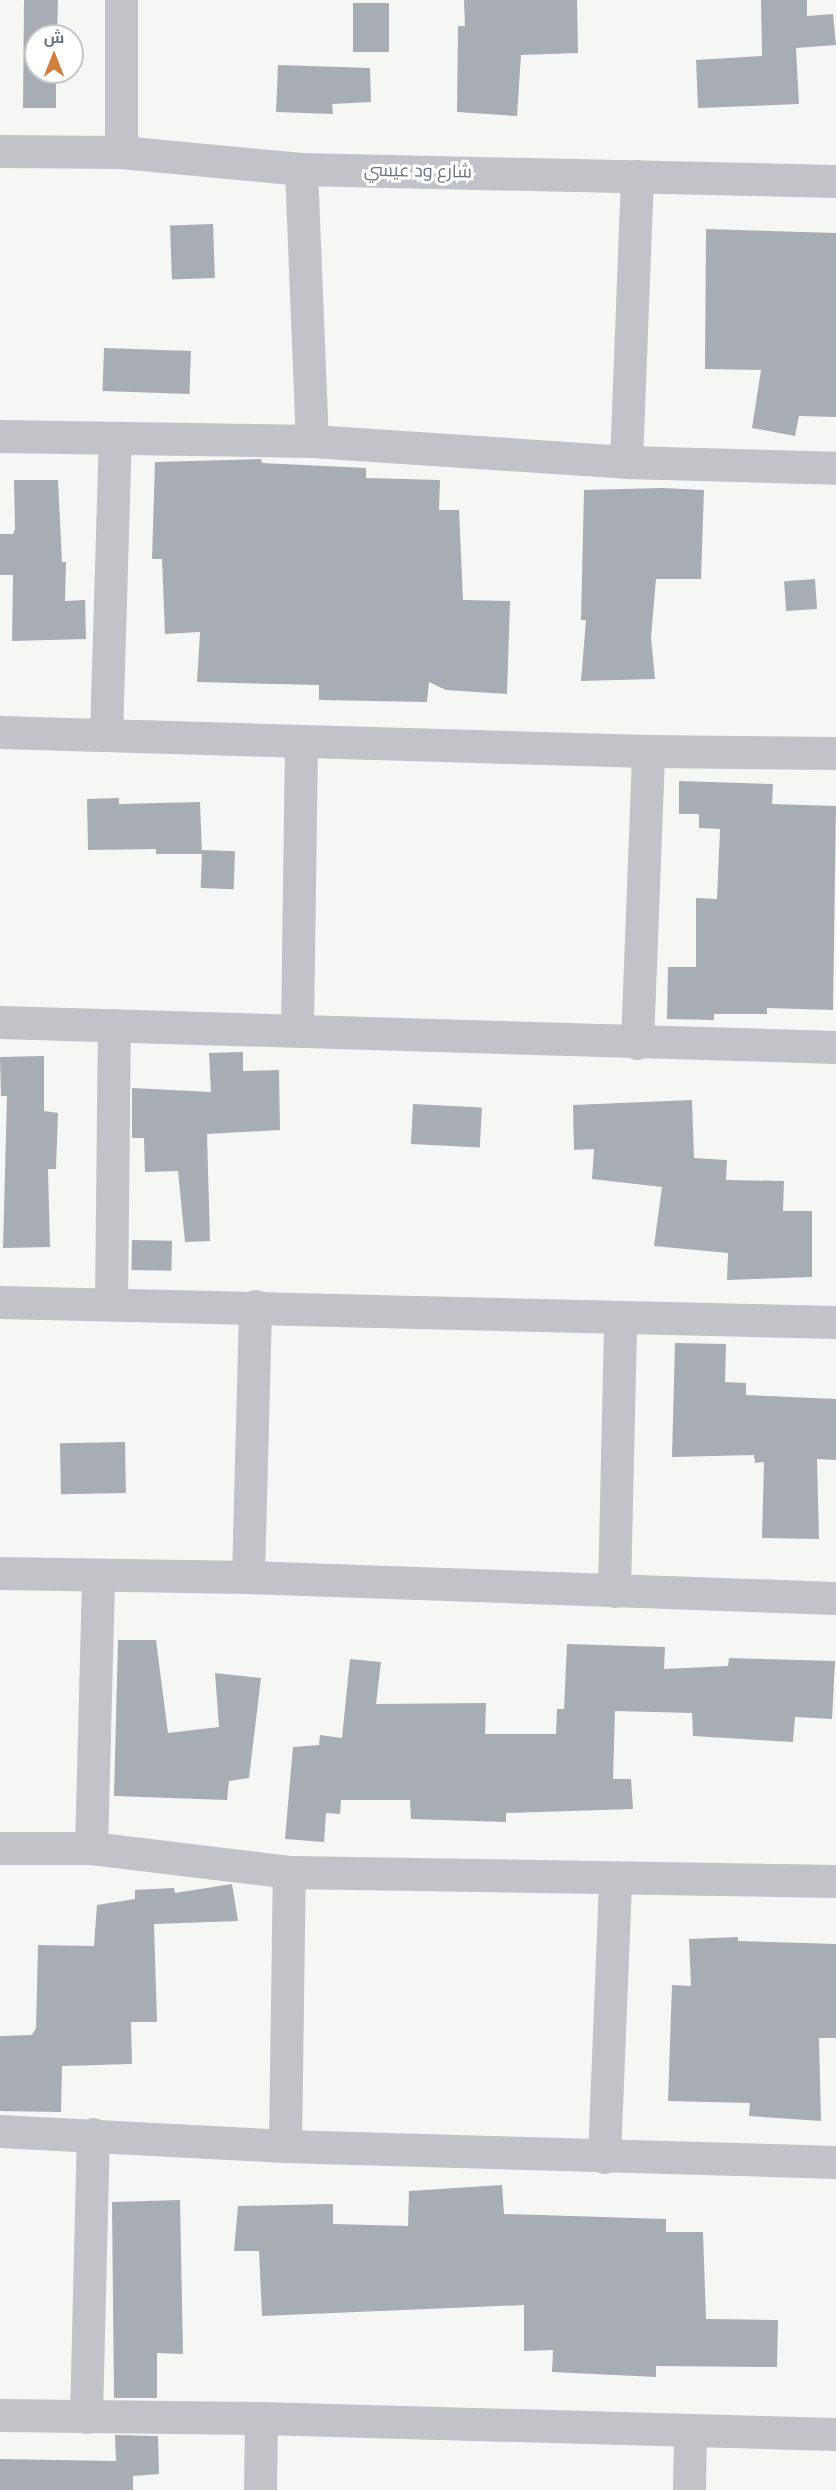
<!DOCTYPE html>
<html>
<head>
<meta charset="utf-8">
<style>
	body { margin:0 }
	#map { position:relative; width:836px; height:2490px; overflow:hidden; background:#f6f7f4; font-family:Raleway,Cairo,sans-serif }
	div>[style] { position:absolute }
	.building>* { inset:0; background:#a8adb4; transform-origin:0 0 }
	.minor>* { height:33px; margin:-16.5px; padding:0 16.5px; transform-origin:16.5px; border-radius:16.5px; background:#c1c3c8 }
	span { translate:-50% -50%; white-space:nowrap; text-align:center; line-height:1.15; -webkit-text-stroke:6px #fff; paint-order:stroke }
	.street-label { font-size:18px; color:#697282 }
	.north { position:absolute; left:24px; top:24px; width:60px; height:60px; box-sizing:border-box; background:#fff; border:2px solid #c3c7cd; border-radius:50%; rotate:0deg; font-size:16px; font-weight:700; line-height:24px; text-align:center; color:#697282 }
	.north::after { content:''; display:block; margin:auto; width:21px; height:27px; background:#cf7f3c; clip-path:polygon(50% 0,100% 100%,50% 72%,0 100%) }
</style>
</head>
<body>
<div id="map">
	<div class="building">
		<div style="clip-path:polygon(24px 0,58px 0,57px 36px,36px 36px,36px 72px,56px 72px,56px 108px,23px 108px)"></div>
		<div style="clip-path:polygon(464px 0,577px 0,578px 53px,521px 55px,517px 116px,457px 112px,458px 26px,465px 26px)"></div>
		<div style="clip-path:polygon(761px 0,807px 0,807px 16px,833px 14px,836px 45px,796px 48px,799px 104px,698px 108px,696px 60px,762px 56px)"></div>
		<div style="left:353px;top:3px;width:36px;height:49px"></div>
		<div style="clip-path:polygon(278px 65px,370px 68px,371px 102px,332px 104px,333px 114px,276px 112px)"></div>
		<div style="left:213px;top:224px;width:54px;height:43px;rotate:88deg"></div>
		<div style="clip-path:polygon(706px 229px,836px 233px,836px 417px,799px 416px,795px 436px,752px 428px,761px 370px,705px 369px)"></div>
		<div style="left:104px;top:348px;width:87px;height:43px;rotate:2deg"></div>
		<div style="clip-path:polygon(261px 459px,262px 463px,366px 468px,366px 478px,440px 480px,439px 510px,459px 510px,463px 600px,510px 601px,507px 694px,446px 690px,429px 682px,427px 702px,319px 700px,319px 685px,197px 682px,200px 632px,165px 634px,162px 559px,152px 559px,155px 462px)"></div>
		<div style="clip-path:polygon(14px 480px,58px 480px,62px 562px,66px 562px,65px 601px,85px 600px,86px 639px,12px 641px,13px 575px,0 575px,0 534px,13px 534px,15px 529px)"></div>
		<div style="clip-path:polygon(662px 488px,704px 490px,701px 579px,656px 579px,651px 637px,655px 679px,581px 681px,586px 620px,581px 620px,584px 490px)"></div>
		<div style="left:815px;top:579px;width:30px;height:31px;rotate:86deg"></div>
		<div style="clip-path:polygon(679px 781px,773px 784px,772px 804px,836px 806px,833px 1010px,767px 1008px,767px 1014px,714px 1014px,714px 1020px,667px 1019px,668px 967px,696px 967px,696px 898px,717px 899px,720px 829px,699px 828px,699px 814px,679px 814px)"></div>
		<div style="clip-path:polygon(119px 798px,119px 804px,200px 802px,202px 854px,156px 854px,156px 849px,88px 850px,87px 799px)"></div>
		<div style="left:202px;top:850px;width:33px;height:38px;rotate:2deg"></div>
		<div style="clip-path:polygon(243px 1052px,243px 1071px,279px 1070px,280px 1130px,207px 1134px,210px 1241px,185px 1242px,178px 1171px,145px 1172px,144px 1138px,132px 1138px,132px 1088px,211px 1092px,209px 1053px)"></div>
		<div style="clip-path:polygon(44px 1056px,44px 1111px,58px 1113px,56px 1169px,48px 1169px,50px 1247px,3px 1248px,7px 1096px,1px 1096px,0 1057px)"></div>
		<div style="clip-path:polygon(692px 1100px,694px 1158px,727px 1160px,726px 1180px,784px 1181px,783px 1211px,812px 1211px,812px 1277px,727px 1280px,728px 1253px,654px 1246px,662px 1187px,592px 1179px,594px 1149px,574px 1150px,573px 1105px)"></div>
		<div style="left:413px;top:1104px;width:69px;height:40px;rotate:3deg"></div>
		<div style="left:132px;top:1240px;width:40px;height:30px;rotate:1deg"></div>
		<div style="clip-path:polygon(675px 1343px,726px 1344px,725px 1382px,746px 1383px,746px 1395px,836px 1399px,836px 1460px,817px 1459px,819px 1539px,762px 1538px,764px 1462px,755px 1463px,754px 1455px,672px 1457px)"></div>
		<div style="left:125px;top:1442px;width:51px;height:65px;rotate:89deg"></div>
		<div style="clip-path:polygon(118px 1640px,156px 1640px,168px 1733px,219px 1727px,215px 1673px,261px 1678px,249px 1778px,229px 1781px,227px 1800px,114px 1796px)"></div>
		<div style="clip-path:polygon(567px 1644px,665px 1647px,664px 1669px,728px 1666px,729px 1658px,835px 1661px,832px 1719px,795px 1717px,793px 1742px,693px 1736px,692px 1713px,615px 1711px,613px 1779px,631px 1779px,633px 1809px,506px 1813px,506px 1822px,411px 1819px,410px 1800px,341px 1800px,340px 1814px,326px 1813px,324px 1842px,285px 1839px,293px 1747px,319px 1745px,320px 1735px,342px 1738px,350px 1659px,381px 1662px,376px 1704px,486px 1703px,485px 1734px,556px 1734px,557px 1709px,564px 1709px)"></div>
		<div style="clip-path:polygon(232px 1884px,238px 1921px,154px 1924px,157px 2022px,131px 2022px,132px 2064px,62px 2066px,61px 2112px,0 2111px,0 2036px,32px 2035px,36px 2028px,38px 1945px,94px 1946px,97px 1905px,135px 1899px,135px 1890px,174px 1888px,175px 1893px)"></div>
		<div style="clip-path:polygon(738px 1937px,738px 1941px,836px 1944px,836px 2038px,819px 2038px,821px 2121px,749px 2116px,750px 2103px,668px 2101px,672px 1985px,691px 1986px,689px 1939px)"></div>
		<div style="clip-path:polygon(502px 2185px,504px 2214px,666px 2219px,666px 2232px,703px 2232px,706px 2319px,778px 2320px,777px 2367px,656px 2366px,656px 2377px,552px 2372px,553px 2350px,524px 2351px,524px 2305px,262px 2316px,259px 2251px,234px 2251px,238px 2206px,333px 2204px,333px 2224px,408px 2226px,409px 2191px)"></div>
		<div style="clip-path:polygon(180px 2200px,183px 2354px,157px 2353px,157px 2398px,114px 2398px,112px 2202px)"></div>
		<div style="clip-path:polygon(115px 2435px,158px 2436px,159px 2474px,133px 2476px,133px 2490px,0 2490px,0 2459px,116px 2461px)"></div>
	</div>
	<div class="minor">
		<div style="left:121px;top:0;width:152px;rotate:90deg"></div>
		<div style="left:0;top:151px;width:121px;rotate:0.5deg"></div>
		<div style="left:121px;top:152px;width:181px;rotate:5.4deg"></div>
		<div style="left:301px;top:169px;width:535px;rotate:1.28deg"></div>
		<div style="left:301px;top:169px;width:272px;rotate:87.7deg"></div>
		<div style="left:0;top:436px;width:312px;rotate:0.9deg"></div>
		<div style="left:312px;top:441px;width:315px;rotate:3.8deg"></div>
		<div style="left:626px;top:462px;width:210px;rotate:1.6deg"></div>
		<div style="left:626px;top:462px;width:286px;rotate:-87.8deg"></div>
		<div style="left:0;top:732px;width:648px;rotate:1.68deg"></div>
		<div style="left:648px;top:751px;width:188px;rotate:0.6deg"></div>
		<div style="left:106px;top:735px;width:297px;rotate:-88.3deg"></div>
		<div style="left:0;top:1022px;width:836px;rotate:1.71deg"></div>
		<div style="left:297px;top:1028px;width:286px;rotate:-89.2deg"></div>
		<div style="left:637px;top:1043px;width:292px;rotate:-87.8deg"></div>
		<div style="left:0;top:1302px;width:836px;rotate:1.37deg"></div>
		<div style="left:111px;top:1304px;width:279px;rotate:-89.4deg"></div>
		<div style="left:0;top:1573px;width:248px;rotate:0.9deg"></div>
		<div style="left:248px;top:1577px;width:588px;rotate:2.05deg"></div>
		<div style="left:248px;top:1577px;width:271px;rotate:-88.5deg"></div>
		<div style="left:614px;top:1591px;width:271px;rotate:-88.7deg"></div>
		<div style="left:0;top:1848px;width:91px"></div>
		<div style="left:91px;top:1848px;width:199px;rotate:6.9deg"></div>
		<div style="left:289px;top:1872px;width:547px;rotate:0.94deg"></div>
		<div style="left:91px;top:1848px;width:273px;rotate:-88.5deg"></div>
		<div style="left:0;top:2131px;width:285px;rotate:3deg"></div>
		<div style="left:285px;top:2146px;width:551px;rotate:1.66deg"></div>
		<div style="left:285px;top:2146px;width:274px;rotate:-89.2deg"></div>
		<div style="left:604px;top:2157px;width:279px;rotate:-87.7deg"></div>
		<div style="left:0;top:2415px;width:261px;rotate:0.7deg"></div>
		<div style="left:261px;top:2418px;width:575px;rotate:1.59deg"></div>
		<div style="left:86px;top:2417px;width:283px;rotate:-88.6deg"></div>
		<div style="left:260px;top:2490px;width:72px;rotate:-89.2deg"></div>
		<div style="left:689px;top:2490px;width:58px;rotate:-89deg"></div>
	</div>
	<div class="street-label">
		<span style="left:418px;top:171px;rotate:1deg">شارع ود عيسي</span>
	</div>
	<div class="north">ش</div>
</div>
</body>
</html>
